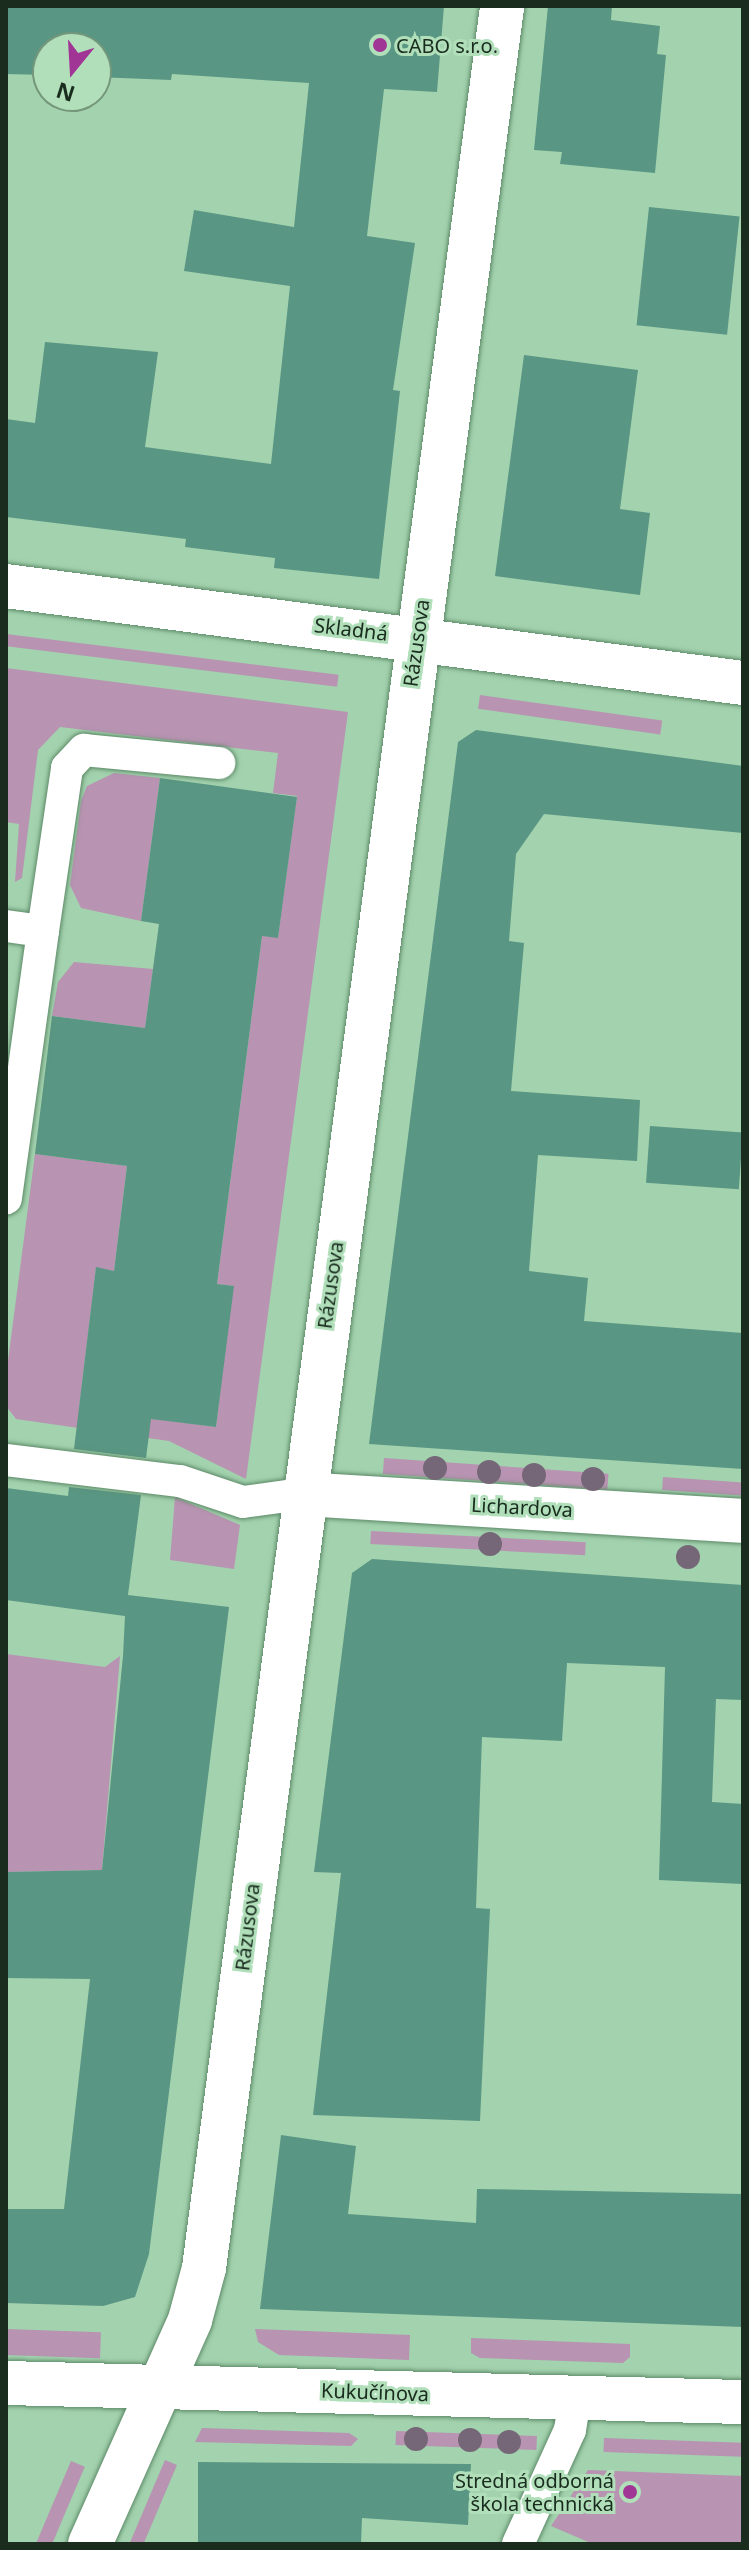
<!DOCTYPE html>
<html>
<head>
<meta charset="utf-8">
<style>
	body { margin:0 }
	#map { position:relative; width:749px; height:2550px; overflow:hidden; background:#a3d2ae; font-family:"Noto Sans",sans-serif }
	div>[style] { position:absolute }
	.green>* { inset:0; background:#b893b2; transform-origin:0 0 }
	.building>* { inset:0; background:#599683; transform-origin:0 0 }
	.roads { filter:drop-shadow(0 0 2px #5d8a68) drop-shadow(0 0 2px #5d8a68) }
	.lane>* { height:32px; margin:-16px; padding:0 16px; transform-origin:16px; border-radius:16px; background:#fff }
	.street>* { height:44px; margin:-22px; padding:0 22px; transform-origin:22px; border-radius:22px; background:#fff }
	.trees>* { width:24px; height:24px; margin:-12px; border-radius:50%; background:#756777 }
	.dots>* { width:22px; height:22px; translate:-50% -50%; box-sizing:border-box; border:4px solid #b0dfba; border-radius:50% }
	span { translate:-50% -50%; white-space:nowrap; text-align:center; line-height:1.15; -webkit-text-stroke:6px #b0dfba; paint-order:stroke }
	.poi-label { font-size:20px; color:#192c1e }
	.left { translate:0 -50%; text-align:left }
	.right { translate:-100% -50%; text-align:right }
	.street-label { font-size:20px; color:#192c1e }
	.frame { position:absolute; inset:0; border:8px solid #192c1e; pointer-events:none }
	.north { position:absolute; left:32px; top:32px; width:80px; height:80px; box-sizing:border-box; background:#b0dfba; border:2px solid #74977c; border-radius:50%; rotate:198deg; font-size:22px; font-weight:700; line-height:32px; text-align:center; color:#192c1e }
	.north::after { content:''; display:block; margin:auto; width:28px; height:36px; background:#a03596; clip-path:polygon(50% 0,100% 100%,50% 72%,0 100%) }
</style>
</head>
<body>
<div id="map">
	<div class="green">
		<div style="left:6px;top:634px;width:335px;height:12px;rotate:7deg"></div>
		<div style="clip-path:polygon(6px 668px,348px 712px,246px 1479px,169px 1441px,16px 1419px,6px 1406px,6px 1376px,35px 1154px,127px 1166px,114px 1271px,96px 1268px,79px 1409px,216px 1427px,233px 1286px,217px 1284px,262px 936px,278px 937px,297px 796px,273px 793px,278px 753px,60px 727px,38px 750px,22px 878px,15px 882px,19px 824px,6px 822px)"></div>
		<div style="left:480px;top:695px;width:184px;height:14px;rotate:8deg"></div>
		<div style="clip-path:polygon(114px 773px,160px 778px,141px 921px,81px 908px,70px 885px,81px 801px,87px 786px)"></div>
		<div style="clip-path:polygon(74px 962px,153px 969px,145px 1028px,52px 1016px,58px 982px)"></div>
		<div style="left:384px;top:1458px;width:225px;height:16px;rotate:4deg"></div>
		<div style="left:663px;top:1477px;width:80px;height:13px;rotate:4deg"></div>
		<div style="clip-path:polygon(175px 1497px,240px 1525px,234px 1569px,170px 1560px)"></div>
		<div style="left:371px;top:1531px;width:215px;height:13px;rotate:3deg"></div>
		<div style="clip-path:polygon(6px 1654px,105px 1667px,120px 1656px,102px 1870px,6px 1872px)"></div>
		<div style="left:6px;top:2329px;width:95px;height:26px;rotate:2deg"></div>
		<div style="clip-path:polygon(255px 2329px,410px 2335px,409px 2360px,279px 2355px,258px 2342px)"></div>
		<div style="clip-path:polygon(471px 2338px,630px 2344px,630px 2357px,623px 2363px,480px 2358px,471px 2353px)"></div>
		<div style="clip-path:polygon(202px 2428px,349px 2433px,358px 2439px,351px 2446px,195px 2442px)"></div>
		<div style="left:396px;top:2431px;width:141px;height:14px;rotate:2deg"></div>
		<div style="left:604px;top:2438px;width:139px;height:14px;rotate:2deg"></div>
		<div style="left:165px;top:2460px;width:13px;height:92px;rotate:23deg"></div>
		<div style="left:71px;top:2461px;width:15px;height:90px;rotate:23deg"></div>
		<div style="clip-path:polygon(588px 2470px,743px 2476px,743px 2544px,593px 2544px,551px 2526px)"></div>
	</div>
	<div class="building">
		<div style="clip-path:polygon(6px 6px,444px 6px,437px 92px,384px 89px,367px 236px,415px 243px,393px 390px,400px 391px,379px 579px,274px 568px,275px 558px,185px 547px,186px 539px,6px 517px,6px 419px,35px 423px,45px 342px,158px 352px,145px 447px,271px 464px,290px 286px,184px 271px,194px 210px,294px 227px,309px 83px,172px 74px,171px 80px,96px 77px,96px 48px,48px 48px,48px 75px,6px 74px)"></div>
		<div style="clip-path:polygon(548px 6px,612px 6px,611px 20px,660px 26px,657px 54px,666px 55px,655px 173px,560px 164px,562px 152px,534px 150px)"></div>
		<div style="left:649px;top:207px;width:91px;height:119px;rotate:6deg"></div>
		<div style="clip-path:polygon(524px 355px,638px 370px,620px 509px,650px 513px,640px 595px,495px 576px)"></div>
		<div style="clip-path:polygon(476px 730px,743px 766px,743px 833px,544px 814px,516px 854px,509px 941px,524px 943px,511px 1091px,640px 1100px,637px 1161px,538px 1155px,529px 1271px,588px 1278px,584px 1321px,743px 1333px,743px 1469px,369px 1444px,458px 742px)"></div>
		<div style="clip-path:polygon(160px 778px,297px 797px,278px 938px,262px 936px,217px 1284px,234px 1286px,216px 1427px,151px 1419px,146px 1458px,74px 1449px,96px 1267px,114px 1271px,127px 1166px,35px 1154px,52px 1016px,145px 1028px,159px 924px,141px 921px)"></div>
		<div style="left:650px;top:1126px;width:93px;height:57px;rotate:4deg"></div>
		<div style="clip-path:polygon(69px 1487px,141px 1495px,128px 1595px,229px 1607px,149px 2254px,135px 2297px,103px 2306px,6px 2303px,6px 2209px,64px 2209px,90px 1979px,6px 1978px,6px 1872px,102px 1870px,123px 1656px,125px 1616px,6px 1600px,6px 1488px,68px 1496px)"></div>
		<div style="clip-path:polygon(372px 1559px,743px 1585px,743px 1700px,716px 1699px,712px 1802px,743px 1804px,743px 1884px,659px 1880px,665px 1667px,567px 1663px,562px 1741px,482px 1737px,476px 1908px,490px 1909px,480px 2121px,313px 2115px,341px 1873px,314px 1872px,352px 1573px)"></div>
		<div style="clip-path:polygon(281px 2135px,356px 2146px,348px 2214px,476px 2223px,477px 2189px,743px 2194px,743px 2327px,260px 2309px)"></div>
		<div style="clip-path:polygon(198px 2462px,471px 2464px,468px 2525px,362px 2518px,361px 2544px,198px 2544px)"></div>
	</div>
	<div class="roads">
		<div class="lane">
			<div style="left:6px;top:926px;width:37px;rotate:8deg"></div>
			<div style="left:43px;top:931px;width:270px;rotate:97.9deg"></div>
			<div style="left:43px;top:931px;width:165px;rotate:-81.6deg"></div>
			<div style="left:67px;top:768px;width:25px;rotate:-47deg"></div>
			<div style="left:84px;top:750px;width:136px;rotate:5.5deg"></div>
			<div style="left:6px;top:1460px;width:175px;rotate:6.9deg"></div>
			<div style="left:180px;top:1481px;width:66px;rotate:18.4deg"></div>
			<div style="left:243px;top:1502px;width:60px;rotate:-7.7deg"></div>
			<div style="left:518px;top:2544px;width:125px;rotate:-65.5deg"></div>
			<div style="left:570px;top:2430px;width:32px;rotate:-81deg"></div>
		</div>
		<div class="street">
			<div style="left:6px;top:586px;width:743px;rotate:7.5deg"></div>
			<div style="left:302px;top:1494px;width:442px;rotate:3.5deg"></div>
			<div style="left:6px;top:2383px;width:737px;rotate:1.48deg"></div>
			<div style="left:90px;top:2544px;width:245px;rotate:-65.9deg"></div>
			<div style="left:190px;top:2320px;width:54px;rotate:-74.9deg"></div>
			<div style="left:204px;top:2268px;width:2282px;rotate:-82.49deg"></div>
		</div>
	</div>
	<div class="trees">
		<div style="left:435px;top:1468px"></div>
		<div style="left:489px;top:1472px"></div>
		<div style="left:534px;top:1475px"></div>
		<div style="left:593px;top:1479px"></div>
		<div style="left:490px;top:1544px"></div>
		<div style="left:688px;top:1557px"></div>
		<div style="left:416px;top:2439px"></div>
		<div style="left:470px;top:2440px"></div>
		<div style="left:509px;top:2442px"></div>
	</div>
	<div class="dots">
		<div style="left:380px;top:45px;background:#a03596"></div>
		<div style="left:630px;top:2492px;background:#a03596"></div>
	</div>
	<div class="poi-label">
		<span class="left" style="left:396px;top:45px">CABO s.r.o.</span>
		<span class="right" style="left:614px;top:2492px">Stredná odborná<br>škola technická</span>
	</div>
	<div class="street-label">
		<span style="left:351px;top:629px;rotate:7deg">Skladná</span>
		<span style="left:416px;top:643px;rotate:-82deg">Rázusova</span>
		<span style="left:330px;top:1285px;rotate:-82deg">Rázusova</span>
		<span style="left:522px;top:1507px;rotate:3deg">Lichardova</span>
		<span style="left:247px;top:1927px;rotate:-83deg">Rázusova</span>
		<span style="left:375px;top:2392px;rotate:2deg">Kukučínova</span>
	</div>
	<div class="frame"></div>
	<div class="north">N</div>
</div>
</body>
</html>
